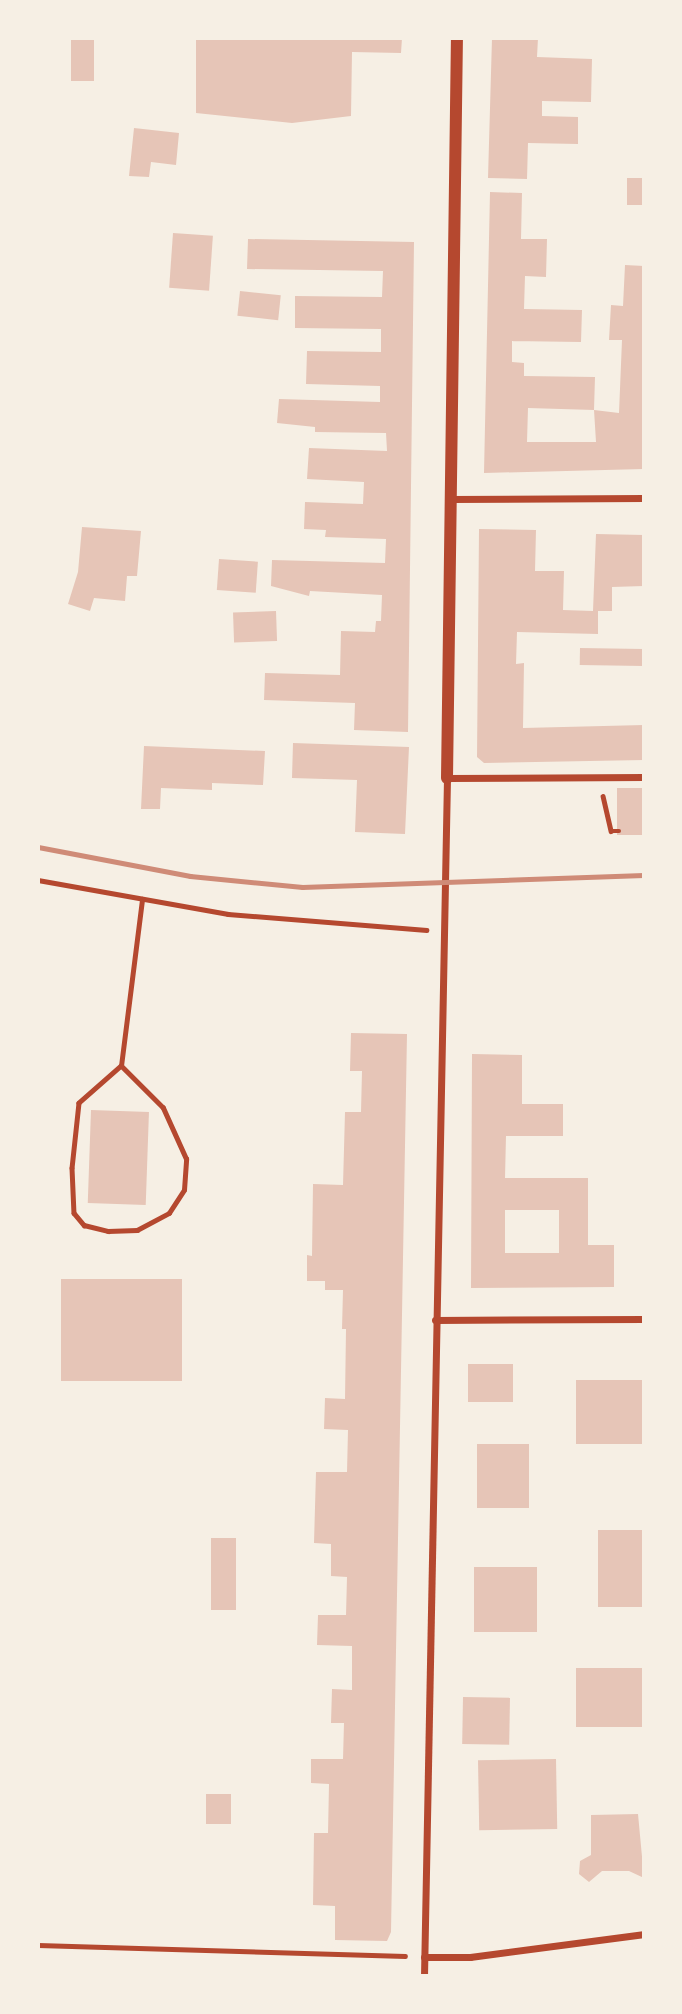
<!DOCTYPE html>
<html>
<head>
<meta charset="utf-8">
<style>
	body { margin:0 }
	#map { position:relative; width:682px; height:2014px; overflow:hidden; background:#f6efe4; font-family:Quicksand,sans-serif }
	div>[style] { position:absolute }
	.building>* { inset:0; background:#e6c5b7; transform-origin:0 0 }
	.path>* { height:4.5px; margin:-2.25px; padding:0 2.25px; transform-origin:2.25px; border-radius:2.25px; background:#b5482f }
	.minor>* { height:7px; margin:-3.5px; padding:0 3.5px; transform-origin:3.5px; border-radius:3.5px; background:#b5482f }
	.tertiary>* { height:12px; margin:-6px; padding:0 6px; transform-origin:6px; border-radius:6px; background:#b5482f }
	.rail>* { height:5px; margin:-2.5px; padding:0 2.5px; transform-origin:2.5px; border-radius:2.5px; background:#cf8b77 }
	span { translate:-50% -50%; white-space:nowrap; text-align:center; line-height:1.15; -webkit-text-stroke:6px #f6efe4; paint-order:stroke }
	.frame { position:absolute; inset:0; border:40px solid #f6efe4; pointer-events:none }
</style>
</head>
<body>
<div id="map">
	<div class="building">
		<div style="left:71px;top:38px;width:23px;height:43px"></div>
		<div style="clip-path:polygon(196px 38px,402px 38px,401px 53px,352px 52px,351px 116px,292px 123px,196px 113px)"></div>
		<div style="clip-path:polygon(492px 38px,538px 38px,537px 57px,592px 59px,591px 102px,542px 101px,542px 116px,578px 117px,578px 144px,528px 143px,527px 179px,488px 178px)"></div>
		<div style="clip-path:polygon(134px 128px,179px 133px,176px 165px,151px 162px,149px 177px,129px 176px)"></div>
		<div style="left:627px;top:178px;width:17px;height:27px"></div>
		<div style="clip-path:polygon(evenodd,490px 192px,522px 193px,521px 239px,547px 239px,546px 277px,525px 276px,524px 309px,582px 310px,581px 342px,512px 341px,512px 362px,524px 363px,524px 376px,595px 377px,594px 410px,619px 413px,622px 340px,609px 340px,611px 305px,623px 306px,625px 265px,644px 266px,644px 469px,484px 473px,490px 192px,528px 408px,594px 410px,596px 442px,527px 442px,528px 408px)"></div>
		<div style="left:173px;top:233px;width:40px;height:55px;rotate:4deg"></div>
		<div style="clip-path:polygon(248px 239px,414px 242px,408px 732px,354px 730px,355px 703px,264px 700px,265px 673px,340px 675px,341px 631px,375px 632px,376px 621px,381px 621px,382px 595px,310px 591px,309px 596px,271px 586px,272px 560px,385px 563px,386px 539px,325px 537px,326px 530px,304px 529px,305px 502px,363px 504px,364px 482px,307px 479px,309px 448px,387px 451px,386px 433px,315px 432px,315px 427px,277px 423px,279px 399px,380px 402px,380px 386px,306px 384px,307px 351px,381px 352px,381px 329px,295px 328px,295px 296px,382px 297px,383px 271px,247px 269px)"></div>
		<div style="left:240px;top:291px;width:41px;height:25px;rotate:6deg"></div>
		<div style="clip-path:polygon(82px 527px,141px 531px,137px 576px,127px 576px,125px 601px,94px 598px,90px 611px,68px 604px,78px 572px)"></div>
		<div style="clip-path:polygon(479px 529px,536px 530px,535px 571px,564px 571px,563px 610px,593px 611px,596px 534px,644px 535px,644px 586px,612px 587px,612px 611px,598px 611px,598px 634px,517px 632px,516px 664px,524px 663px,523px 728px,644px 725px,644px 760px,484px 763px,477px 757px)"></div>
		<div style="left:219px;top:559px;width:39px;height:31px;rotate:4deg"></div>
		<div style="left:276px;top:611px;width:30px;height:43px;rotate:88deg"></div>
		<div style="left:580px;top:648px;width:64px;height:17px;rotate:1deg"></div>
		<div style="clip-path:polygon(293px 743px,409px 747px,405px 834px,355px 832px,357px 780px,292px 778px)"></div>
		<div style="clip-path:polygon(144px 746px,265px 751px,263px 785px,212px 783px,212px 790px,161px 788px,160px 809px,141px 809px)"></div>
		<div style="left:644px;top:788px;width:47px;height:27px;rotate:90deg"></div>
		<div style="clip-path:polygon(351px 1033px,407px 1034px,391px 1932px,387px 1941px,335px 1940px,335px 1906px,313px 1905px,314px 1833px,328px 1833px,329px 1784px,311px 1783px,311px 1759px,343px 1759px,344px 1723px,331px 1723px,332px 1689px,352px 1690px,352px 1646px,317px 1645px,318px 1615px,346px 1615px,347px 1577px,331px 1576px,331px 1544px,314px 1543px,316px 1472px,347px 1472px,348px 1430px,324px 1429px,325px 1398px,345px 1399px,346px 1329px,342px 1329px,343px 1290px,325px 1290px,325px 1281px,307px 1281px,307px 1255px,312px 1256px,313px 1184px,343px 1185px,345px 1112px,361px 1112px,362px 1071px,350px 1071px)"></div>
		<div style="clip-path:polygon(evenodd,472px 1054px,522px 1055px,522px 1104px,563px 1104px,563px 1136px,506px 1136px,505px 1178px,588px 1178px,588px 1245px,614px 1245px,614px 1287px,471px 1288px,472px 1054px,505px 1210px,559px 1210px,559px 1253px,505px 1253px,505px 1210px)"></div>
		<div style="left:91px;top:1110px;width:58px;height:93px;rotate:2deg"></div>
		<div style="left:61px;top:1279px;width:121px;height:102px"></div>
		<div style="left:468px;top:1364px;width:45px;height:38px"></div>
		<div style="left:644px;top:1380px;width:64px;height:68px;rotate:90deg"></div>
		<div style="left:477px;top:1444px;width:52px;height:64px"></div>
		<div style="left:598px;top:1530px;width:46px;height:77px"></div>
		<div style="left:211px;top:1538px;width:25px;height:72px"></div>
		<div style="left:474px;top:1567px;width:63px;height:65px"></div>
		<div style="left:576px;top:1668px;width:68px;height:59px"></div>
		<div style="left:463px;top:1697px;width:47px;height:47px;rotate:1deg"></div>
		<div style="left:556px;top:1759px;width:70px;height:78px;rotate:89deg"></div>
		<div style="left:206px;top:1794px;width:25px;height:30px"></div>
		<div style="clip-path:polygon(638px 1814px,644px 1878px,629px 1871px,602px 1871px,589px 1882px,579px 1874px,580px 1861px,591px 1855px,591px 1815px)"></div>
	</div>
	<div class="path">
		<div style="left:603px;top:796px;width:36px;rotate:77deg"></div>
		<div style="left:611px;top:831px;width:8px"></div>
		<div style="left:38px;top:880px;width:193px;rotate:10.1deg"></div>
		<div style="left:228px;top:914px;width:199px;rotate:4.6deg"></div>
		<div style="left:121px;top:1066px;width:56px;rotate:138.6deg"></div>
		<div style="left:79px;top:1103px;width:65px;rotate:96.1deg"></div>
		<div style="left:72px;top:1168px;width:45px;rotate:87.5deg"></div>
		<div style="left:74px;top:1213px;width:16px;rotate:50deg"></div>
		<div style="left:84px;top:1225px;width:25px;rotate:14deg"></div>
		<div style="left:108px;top:1231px;width:29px;rotate:-2deg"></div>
		<div style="left:137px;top:1230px;width:36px;rotate:-28deg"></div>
		<div style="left:169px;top:1213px;width:27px;rotate:-57deg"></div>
		<div style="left:184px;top:1190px;width:31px;rotate:-86deg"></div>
		<div style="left:186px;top:1159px;width:56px;rotate:-114.3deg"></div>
		<div style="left:163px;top:1108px;width:59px;rotate:-135deg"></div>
		<div style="left:121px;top:1066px;width:168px;rotate:-82.8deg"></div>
		<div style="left:38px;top:1945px;width:367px;rotate:1.7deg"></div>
	</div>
	<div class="minor">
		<div style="left:450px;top:499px;width:194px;rotate:-0.3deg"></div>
		<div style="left:435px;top:1320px;width:209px;rotate:-0.3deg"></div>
		<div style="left:424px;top:1957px;width:46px"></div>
		<div style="left:470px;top:1957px;width:176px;rotate:-7.5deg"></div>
		<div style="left:424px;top:1976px;width:1198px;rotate:-88.9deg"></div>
		<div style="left:447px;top:778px;width:197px;rotate:-0.3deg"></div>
	</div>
	<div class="tertiary">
		<div style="left:447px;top:778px;width:740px;rotate:-89.23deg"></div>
	</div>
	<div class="rail">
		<div style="left:38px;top:847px;width:155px;rotate:10.8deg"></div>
		<div style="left:190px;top:876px;width:113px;rotate:5.6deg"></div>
		<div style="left:302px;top:887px;width:342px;rotate:-2deg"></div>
	</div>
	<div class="frame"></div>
</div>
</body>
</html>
